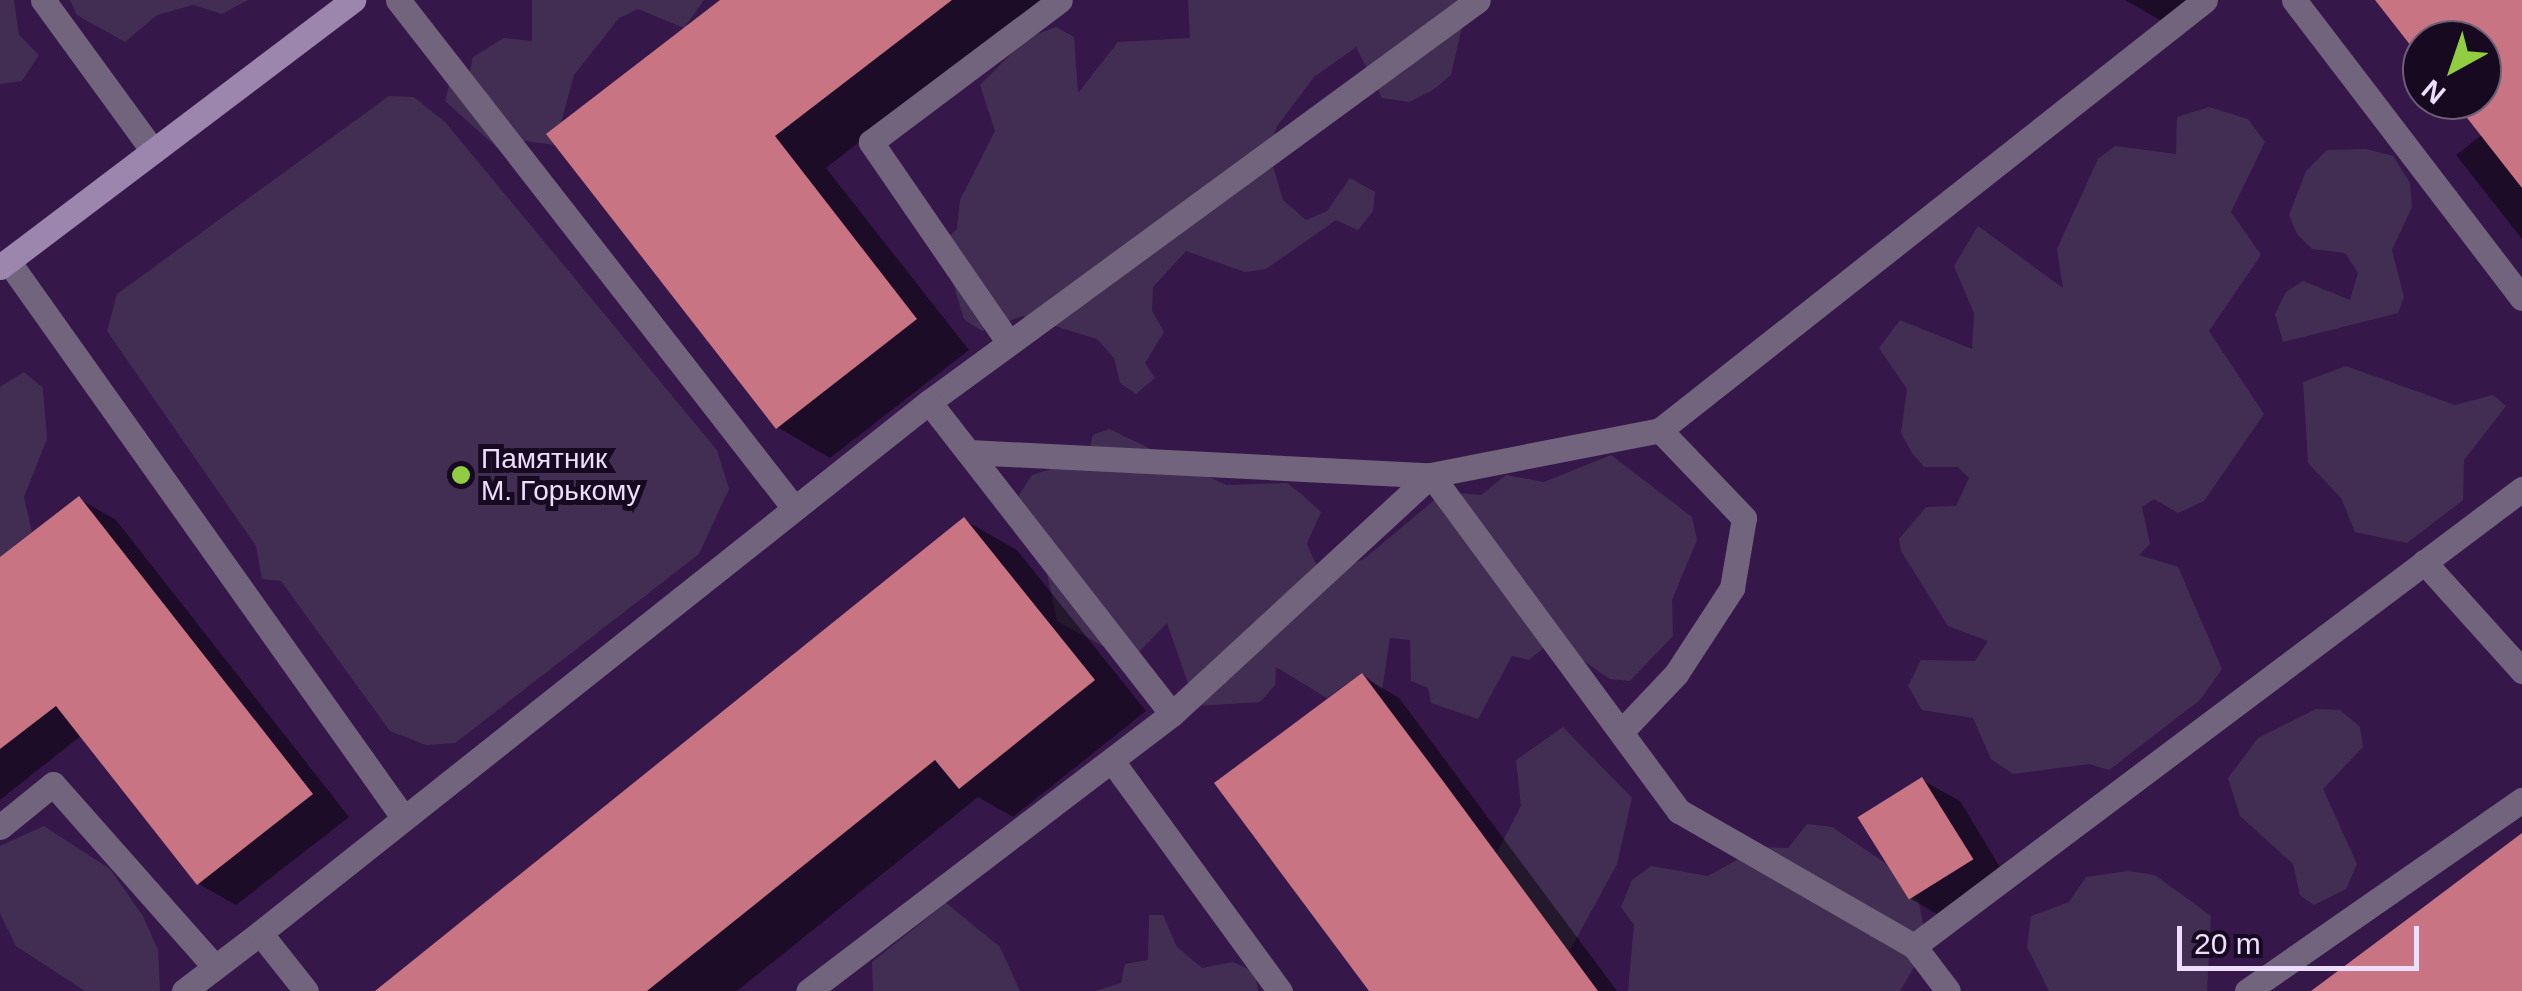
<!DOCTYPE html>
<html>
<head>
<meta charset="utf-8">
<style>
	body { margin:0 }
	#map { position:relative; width:2522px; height:991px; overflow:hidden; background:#36174a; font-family:Arial,sans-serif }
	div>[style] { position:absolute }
	.green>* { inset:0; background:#432e53 }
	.shadow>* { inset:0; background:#0007 }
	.building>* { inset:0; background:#c87482; transform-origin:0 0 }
	.service>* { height:25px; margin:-12.5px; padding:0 12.5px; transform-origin:12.5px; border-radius:12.5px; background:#72647d }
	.minor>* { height:25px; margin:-12.5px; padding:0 12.5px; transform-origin:12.5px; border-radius:12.5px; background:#72647d }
	.secondary>* { height:25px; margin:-12.5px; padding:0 12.5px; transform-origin:12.5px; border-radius:12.5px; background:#9c86ad }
	.dots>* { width:28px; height:28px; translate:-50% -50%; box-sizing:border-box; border:5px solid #170a20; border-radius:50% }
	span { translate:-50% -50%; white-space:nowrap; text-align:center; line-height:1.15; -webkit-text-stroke:10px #170a20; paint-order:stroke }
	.poi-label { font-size:28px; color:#eeddfc }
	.left { translate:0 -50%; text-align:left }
	.north { position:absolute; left:2402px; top:20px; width:100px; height:100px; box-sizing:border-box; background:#170a20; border:2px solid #6d5e78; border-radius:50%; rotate:220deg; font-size:28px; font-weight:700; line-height:40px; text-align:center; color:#eeddfc }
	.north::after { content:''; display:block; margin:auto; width:35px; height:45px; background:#91cd40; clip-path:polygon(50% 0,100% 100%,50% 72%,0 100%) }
	.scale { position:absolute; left:2177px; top:926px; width:242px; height:45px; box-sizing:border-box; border:5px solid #eeddfc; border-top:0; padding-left:12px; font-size:30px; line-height:35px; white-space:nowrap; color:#eeddfc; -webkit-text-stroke:8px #170a20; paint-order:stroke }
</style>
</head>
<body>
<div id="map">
	<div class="green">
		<div style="clip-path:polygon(0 0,14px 0,19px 35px,39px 55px,22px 81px,0 84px)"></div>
		<div style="clip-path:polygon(70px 0,248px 0,222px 14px,193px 5px,157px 15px,125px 42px,77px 15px)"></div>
		<div style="clip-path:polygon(532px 0,704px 0,684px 28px,638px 9px,619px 18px,574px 75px,555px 145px,518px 140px,503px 153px,445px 101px,449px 85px,469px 76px,473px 57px,504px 38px,532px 41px)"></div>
		<div style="clip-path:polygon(1188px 0,1468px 0,1451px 75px,1433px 90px,1409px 102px,1382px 98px,1356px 47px,1314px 77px,1277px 126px,1269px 153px,1283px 200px,1306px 220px,1327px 211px,1350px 178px,1375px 192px,1373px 211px,1358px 230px,1336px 220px,1266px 269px,1245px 272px,1186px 251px,1153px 287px,1152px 311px,1164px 332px,1145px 363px,1155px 378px,1136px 394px,1120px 383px,1114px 358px,1097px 339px,1023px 316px,982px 331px,964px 319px,941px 244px,957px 229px,960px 200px,995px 131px,980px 85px,1027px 38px,1056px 27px,1074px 37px,1078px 93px,1118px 42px,1190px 38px)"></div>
		<div style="clip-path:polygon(389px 96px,414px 97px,445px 122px,717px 450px,729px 489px,699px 554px,455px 743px,426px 745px,390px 731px,281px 581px,262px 579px,256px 546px,107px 331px,117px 294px)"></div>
		<div style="clip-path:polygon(2209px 107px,2248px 119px,2265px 142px,2231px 212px,2261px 255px,2209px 331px,2264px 414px,2204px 501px,2178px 513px,2154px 499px,2142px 507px,2150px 544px,2139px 555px,2178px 567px,2222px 669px,2200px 700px,2109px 770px,2089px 764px,2013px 774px,1991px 759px,1973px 718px,1922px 710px,1908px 686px,1921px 660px,1975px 661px,1988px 641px,1948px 626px,1901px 551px,1899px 539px,1926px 507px,1956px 506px,1969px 478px,1958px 467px,1924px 467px,1912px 453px,1901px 433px,1907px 389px,1879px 348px,1900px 320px,1972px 349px,1974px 313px,1954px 266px,1978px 226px,2063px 288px,2057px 249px,2098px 159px,2115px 146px,2176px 154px,2177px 117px)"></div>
		<div style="clip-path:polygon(2366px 149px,2393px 156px,2410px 183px,2412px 207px,2392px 250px,2404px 297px,2398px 313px,2283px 342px,2275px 314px,2286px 292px,2303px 281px,2350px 300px,2358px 273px,2345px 253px,2312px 249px,2297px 234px,2289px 215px,2306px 171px,2327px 150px)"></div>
		<div style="clip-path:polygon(2346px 366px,2455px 405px,2493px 395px,2506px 406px,2464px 460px,2463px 500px,2407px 543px,2355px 532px,2341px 498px,2308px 463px,2303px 382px)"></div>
		<div style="clip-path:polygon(24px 372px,43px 388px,47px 439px,24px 497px,32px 532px,0 557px,0 387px)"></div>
		<div style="clip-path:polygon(1109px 429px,1226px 485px,1287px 483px,1299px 492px,1321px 512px,1307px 544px,1322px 577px,1364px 559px,1444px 492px,1481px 495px,1506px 475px,1544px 482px,1611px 455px,1692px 517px,1697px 540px,1672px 600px,1673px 636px,1630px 681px,1610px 679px,1553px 640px,1529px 660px,1512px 656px,1478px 719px,1431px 703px,1428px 688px,1411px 681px,1410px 640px,1390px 638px,1382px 690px,1362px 673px,1327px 698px,1276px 667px,1275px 685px,1260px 702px,1196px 706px,1167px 623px,1130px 661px,1057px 621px,1046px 569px,1011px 507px,1032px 475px,1087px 458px,1093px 435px)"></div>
		<div style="clip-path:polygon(2316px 709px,2340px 710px,2360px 727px,2363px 747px,2323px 789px,2357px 864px,2346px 889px,2314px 905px,2300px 895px,2293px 864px,2240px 816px,2228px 778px,2258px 738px)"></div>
		<div style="clip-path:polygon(1563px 727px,1632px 798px,1617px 864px,1569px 952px,1496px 854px,1521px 806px,1516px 760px)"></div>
		<div style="clip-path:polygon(1807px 824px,1832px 827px,1885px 863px,1919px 902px,1927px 945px,1900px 991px,1628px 991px,1634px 925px,1621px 907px,1632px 880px,1651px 866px,1708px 876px,1760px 847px,1788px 848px)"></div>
		<div style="clip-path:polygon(44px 826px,110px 869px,143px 916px,158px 950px,160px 991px,85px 991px,16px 946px,0 914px,0 846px)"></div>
		<div style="clip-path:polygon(2128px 871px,2155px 875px,2211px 916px,2207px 991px,2049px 991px,2027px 947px,2031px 916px,2069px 902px,2086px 877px)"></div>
		<div style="clip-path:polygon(946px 903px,1000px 947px,1020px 991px,873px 991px,872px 962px)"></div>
		<div style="clip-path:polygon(1149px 915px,1163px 915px,1177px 947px,1202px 968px,1233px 962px,1255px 972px,1258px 991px,1095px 991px,1121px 983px,1125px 964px,1148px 960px)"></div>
	</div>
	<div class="shadow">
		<div style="clip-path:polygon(724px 0,1042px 0,826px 168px,969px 350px,830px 458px,777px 427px)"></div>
		<div style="clip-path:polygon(2125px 0,2206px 0,2172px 27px)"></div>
		<div style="clip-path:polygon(2378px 0,2522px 0,2522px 239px,2456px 155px,2483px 134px,2456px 100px,2482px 100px,2482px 40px,2422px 40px,2422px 56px)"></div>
		<div style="clip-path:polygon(79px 499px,116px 520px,349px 817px,236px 905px,199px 884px,82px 735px,0 800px,0 560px)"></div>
		<div style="clip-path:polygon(964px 520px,1017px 550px,1146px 711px,1013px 817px,978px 797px,737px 991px,403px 991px)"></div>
		<div style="clip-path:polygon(1362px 676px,1399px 698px,1617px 991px,1372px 991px)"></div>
		<div style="clip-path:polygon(1922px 780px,1960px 801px,2009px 882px,1946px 919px,1909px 898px)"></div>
	</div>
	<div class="building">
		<div style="clip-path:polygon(720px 0,952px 0,775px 136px,917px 319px,776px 429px,546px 134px)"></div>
		<div style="clip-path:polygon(2375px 0,2522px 0,2522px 188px,2453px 100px,2482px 100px,2482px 40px,2422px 40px,2422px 60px)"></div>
		<div style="clip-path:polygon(79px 496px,313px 794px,197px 885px,56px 706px,0 749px,0 557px)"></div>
		<div style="clip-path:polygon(964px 517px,1095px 680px,959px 789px,935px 760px,647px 991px,375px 991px)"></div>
		<div style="clip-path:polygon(1362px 673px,1443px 781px,1598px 991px,1369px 991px,1214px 783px)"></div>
		<div style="left:1922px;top:777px;width:97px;height:76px;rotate:58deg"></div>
		<div style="clip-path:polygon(2522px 833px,2522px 991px,2311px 991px,2417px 912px)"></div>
	</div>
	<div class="service">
		<div style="left:398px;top:0;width:644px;rotate:52.06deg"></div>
		<div style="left:2294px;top:0;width:375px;rotate:52.6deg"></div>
		<div style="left:8px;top:261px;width:682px;rotate:54.61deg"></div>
		<div style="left:1009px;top:343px;width:244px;rotate:-124.5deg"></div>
		<div style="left:871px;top:142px;width:236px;rotate:-36.9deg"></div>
		<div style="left:929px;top:402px;width:680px;rotate:-36.21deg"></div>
		<div style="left:969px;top:452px;width:463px;rotate:2.9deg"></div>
		<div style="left:1431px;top:475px;width:233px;rotate:-11.1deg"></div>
		<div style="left:1660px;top:430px;width:694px;rotate:-38.27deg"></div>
		<div style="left:2424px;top:562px;width:147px;rotate:48deg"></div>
		<div style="left:1172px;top:714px;width:352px;rotate:-42.7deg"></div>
		<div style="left:1431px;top:475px;width:418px;rotate:53.6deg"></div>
		<div style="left:1679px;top:811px;width:271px;rotate:29.9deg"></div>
		<div style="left:1914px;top:946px;width:56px;rotate:52.9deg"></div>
		<div style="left:1621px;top:732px;width:80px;rotate:-46.5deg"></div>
		<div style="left:1676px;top:674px;width:103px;rotate:-56.9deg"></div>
		<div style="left:1732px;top:588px;width:71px;rotate:-80.3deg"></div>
		<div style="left:1744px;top:518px;width:122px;rotate:-133.7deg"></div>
		<div style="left:1112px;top:761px;width:285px;rotate:53.9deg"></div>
		<div style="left:0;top:827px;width:68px;rotate:-39.1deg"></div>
		<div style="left:53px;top:784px;width:244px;rotate:48.5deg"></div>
		<div style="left:1914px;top:946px;width:761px;rotate:-36.93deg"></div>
		<div style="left:184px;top:991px;width:96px;rotate:-37.3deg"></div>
		<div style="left:306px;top:991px;width:74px;rotate:-128.4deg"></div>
		<div style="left:260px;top:933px;width:854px;rotate:-38.44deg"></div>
		<div style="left:929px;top:402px;width:395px;rotate:52.1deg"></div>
		<div style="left:1172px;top:714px;width:457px;rotate:142.7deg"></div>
		<div style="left:2247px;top:991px;width:335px;rotate:-34.8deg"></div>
	</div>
	<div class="minor">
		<div style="left:43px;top:0;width:187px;rotate:53.9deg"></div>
	</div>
	<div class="secondary">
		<div style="left:0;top:267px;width:443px;rotate:-37.1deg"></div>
	</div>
	<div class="dots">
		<div style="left:461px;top:475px;background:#91cd40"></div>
	</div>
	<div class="poi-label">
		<span class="left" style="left:481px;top:475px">Памятник<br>М. Горькому</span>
	</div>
	<div class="north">N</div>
	<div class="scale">20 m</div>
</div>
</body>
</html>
